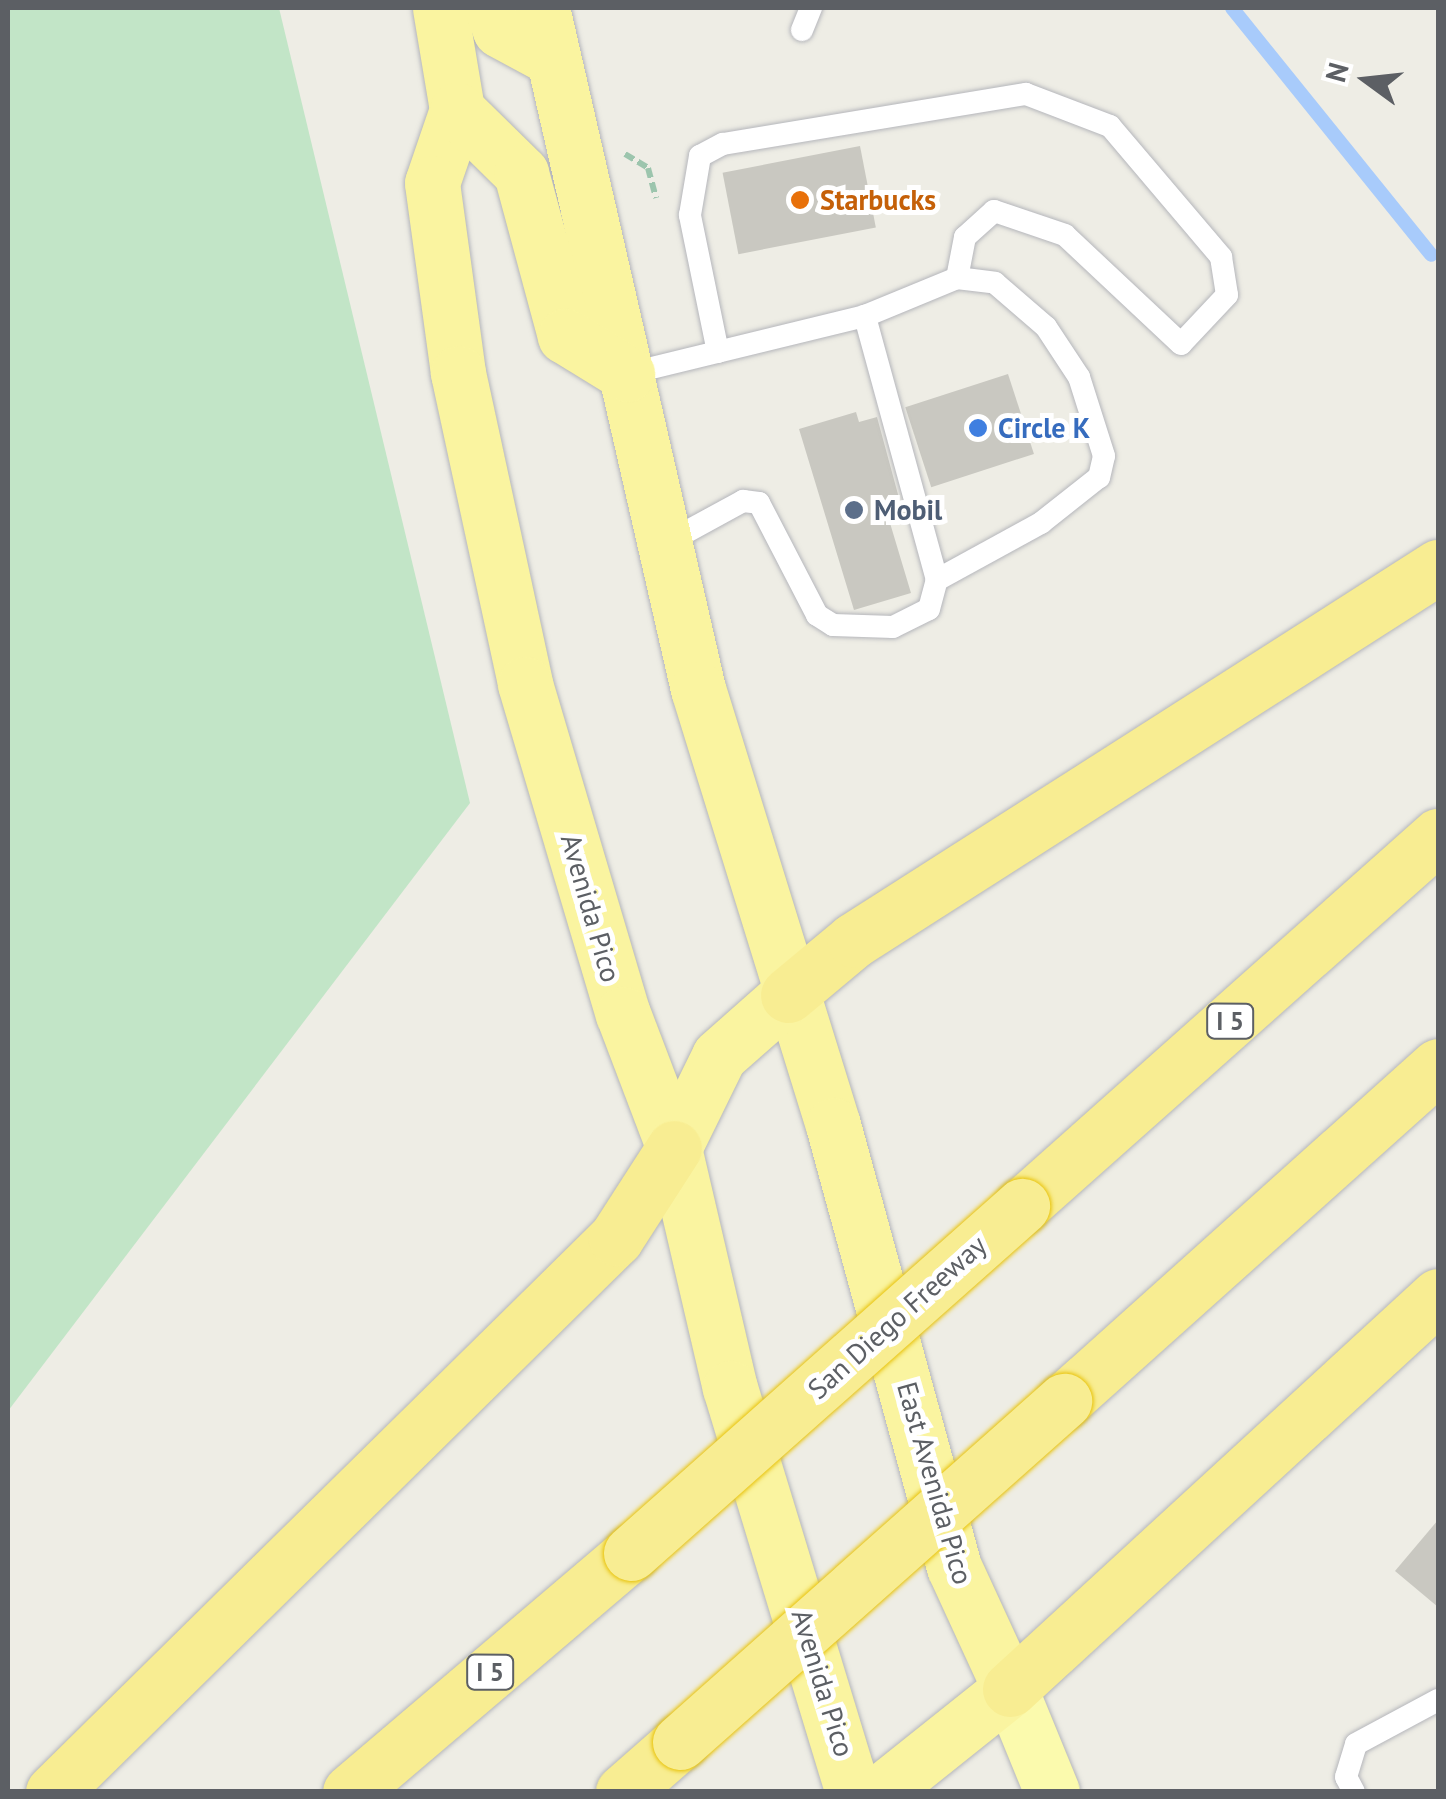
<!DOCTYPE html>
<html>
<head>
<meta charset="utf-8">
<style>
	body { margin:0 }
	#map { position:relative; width:1446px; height:1799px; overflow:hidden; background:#eeede5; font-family:"PT Sans",sans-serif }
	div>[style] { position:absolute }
	.green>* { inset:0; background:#c2e5c7 }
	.stream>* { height:14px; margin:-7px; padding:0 7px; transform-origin:7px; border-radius:7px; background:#a8cbfb }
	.building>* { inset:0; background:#c9c8c1; transform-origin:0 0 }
	.path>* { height:6px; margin-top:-3px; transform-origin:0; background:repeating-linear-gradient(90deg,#9cc5ad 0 10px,transparent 0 15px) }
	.roads { filter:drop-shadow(0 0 2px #b5b6bb) drop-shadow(0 0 2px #b5b6bb) }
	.service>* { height:22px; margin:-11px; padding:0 11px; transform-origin:11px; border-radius:11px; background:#fff }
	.primary>* { height:55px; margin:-27.5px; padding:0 27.5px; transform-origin:27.5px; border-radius:27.5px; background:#fbfaad }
	.trunk>* { height:55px; margin:-27.5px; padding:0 27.5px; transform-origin:27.5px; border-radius:27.5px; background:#faf4a0 }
	.motorway>* { height:55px; margin:-27.5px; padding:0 27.5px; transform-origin:27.5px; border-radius:27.5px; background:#f8ed92 }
	.bridges { filter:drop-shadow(0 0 2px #e8c30b) drop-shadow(0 0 2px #e8c30b) }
	.motorway-bridge>* { height:55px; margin:-27.5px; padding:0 27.5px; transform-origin:27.5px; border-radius:27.5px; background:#f8ed92 }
	.dots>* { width:28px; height:28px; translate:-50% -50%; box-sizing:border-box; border:5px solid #fff; border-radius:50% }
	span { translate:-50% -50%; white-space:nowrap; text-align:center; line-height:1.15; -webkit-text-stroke:10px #fff; paint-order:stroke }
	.shield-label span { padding:2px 8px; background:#fff; border:2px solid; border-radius:8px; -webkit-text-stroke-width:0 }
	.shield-label { font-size:25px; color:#5c5f64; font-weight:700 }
	.food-label { font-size:28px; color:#c56008; font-weight:700 }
	.left { translate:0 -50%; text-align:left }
	.shop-label { font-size:28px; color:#366cbe; font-weight:700 }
	.service-label { font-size:28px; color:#4e5e75; font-weight:700 }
	.street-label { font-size:28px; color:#5c5f64 }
	.frame { position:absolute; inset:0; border:10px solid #5c5f64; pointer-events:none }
	.north { position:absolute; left:1316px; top:30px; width:100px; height:100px; -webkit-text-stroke:8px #fff; paint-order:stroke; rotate:285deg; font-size:28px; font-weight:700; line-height:40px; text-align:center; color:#5c5f64 }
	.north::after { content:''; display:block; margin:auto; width:35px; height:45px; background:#5c5f64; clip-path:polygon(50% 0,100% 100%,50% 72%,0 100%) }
</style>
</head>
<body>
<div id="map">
	<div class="green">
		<div style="clip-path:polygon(8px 8px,279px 8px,470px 803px,8px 1411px)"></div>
	</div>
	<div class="stream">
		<div style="left:1232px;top:8px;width:317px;rotate:51.1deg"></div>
	</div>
	<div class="building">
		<div style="left:860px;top:146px;width:83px;height:140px;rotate:79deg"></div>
		<div style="left:1008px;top:374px;width:84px;height:108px;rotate:72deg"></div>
		<div style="clip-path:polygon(856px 412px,859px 422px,877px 417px,899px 498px,884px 503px,911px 593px,854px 610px,799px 429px)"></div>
		<div style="clip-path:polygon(1438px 1520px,1438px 1607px,1395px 1571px)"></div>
	</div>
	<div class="path">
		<div style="left:625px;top:154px;width:27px;rotate:31deg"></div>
		<div style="left:648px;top:168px;width:31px;rotate:75deg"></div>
	</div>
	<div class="roads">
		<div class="service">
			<div style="left:802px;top:30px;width:24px;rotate:-68deg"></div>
			<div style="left:718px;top:352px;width:140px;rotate:-101.6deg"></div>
			<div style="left:690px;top:215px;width:60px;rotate:-80.4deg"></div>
			<div style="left:700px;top:156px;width:26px;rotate:-28deg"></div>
			<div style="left:723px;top:144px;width:307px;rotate:-9.4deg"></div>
			<div style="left:1026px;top:94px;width:90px;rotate:20.9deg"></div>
			<div style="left:1110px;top:126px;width:172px;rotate:49.7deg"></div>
			<div style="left:1221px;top:257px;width:38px;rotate:81deg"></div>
			<div style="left:1227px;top:295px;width:67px;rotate:133.2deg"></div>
			<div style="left:1181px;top:344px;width:159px;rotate:-136.8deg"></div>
			<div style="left:1065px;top:235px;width:75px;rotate:-161.3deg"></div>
			<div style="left:994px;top:211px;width:39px;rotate:138deg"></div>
			<div style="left:965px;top:237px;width:42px;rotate:101deg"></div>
			<div style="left:627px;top:374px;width:245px;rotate:-13.7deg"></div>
			<div style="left:865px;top:316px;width:100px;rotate:-22.4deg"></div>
			<div style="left:957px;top:278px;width:38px;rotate:7deg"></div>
			<div style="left:995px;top:283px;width:67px;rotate:40.8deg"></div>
			<div style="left:1046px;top:327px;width:60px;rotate:56.6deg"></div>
			<div style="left:1079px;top:377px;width:83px;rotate:72.4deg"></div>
			<div style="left:1104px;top:456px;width:22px;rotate:103deg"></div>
			<div style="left:1099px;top:477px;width:74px;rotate:141.6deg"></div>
			<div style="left:1041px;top:523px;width:119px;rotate:151.3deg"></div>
			<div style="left:666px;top:543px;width:88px;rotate:-28.6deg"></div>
			<div style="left:743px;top:501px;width:16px;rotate:7deg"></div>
			<div style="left:759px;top:503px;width:126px;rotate:62.6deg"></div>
			<div style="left:817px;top:615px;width:19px;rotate:32deg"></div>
			<div style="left:833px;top:625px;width:60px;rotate:1.9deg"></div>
			<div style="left:893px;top:627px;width:40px;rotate:-26.6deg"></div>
			<div style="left:929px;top:609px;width:30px;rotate:-75deg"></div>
			<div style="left:937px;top:580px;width:274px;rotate:-105.3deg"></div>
			<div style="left:1354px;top:1792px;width:17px;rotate:-118deg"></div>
			<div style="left:1346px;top:1777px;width:34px;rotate:-73deg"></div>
			<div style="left:1356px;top:1744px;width:93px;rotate:-28.2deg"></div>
		</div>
		<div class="primary">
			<div style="left:1010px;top:1689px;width:111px;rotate:67.8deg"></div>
		</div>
		<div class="trunk">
			<div style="left:440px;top:8px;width:103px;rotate:80.5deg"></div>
			<div style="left:457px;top:110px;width:77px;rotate:108.9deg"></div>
			<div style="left:432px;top:183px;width:192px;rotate:82.2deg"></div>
			<div style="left:458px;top:373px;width:318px;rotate:77.8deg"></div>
			<div style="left:525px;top:684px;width:344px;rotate:73.5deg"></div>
			<div style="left:623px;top:1014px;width:143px;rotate:69.2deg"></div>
			<div style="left:674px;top:1148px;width:246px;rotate:76.9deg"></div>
			<div style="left:730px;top:1388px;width:422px;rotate:73.1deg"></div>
			<div style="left:492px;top:8px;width:23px;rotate:70deg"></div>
			<div style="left:500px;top:30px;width:57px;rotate:28.4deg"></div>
			<div style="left:542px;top:8px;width:699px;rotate:77.1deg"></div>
			<div style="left:698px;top:689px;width:456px;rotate:72.8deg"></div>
			<div style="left:833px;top:1125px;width:458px;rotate:74.7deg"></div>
			<div style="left:954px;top:1567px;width:134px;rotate:65.3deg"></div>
			<div style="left:1010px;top:1689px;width:165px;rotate:141.4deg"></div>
			<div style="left:457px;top:110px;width:90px;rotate:44.5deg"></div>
			<div style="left:521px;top:173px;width:169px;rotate:74.9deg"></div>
			<div style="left:565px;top:336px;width:73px;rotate:31.5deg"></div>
			<div style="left:674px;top:1148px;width:102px;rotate:-63.9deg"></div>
			<div style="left:719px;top:1056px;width:92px;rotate:-41.5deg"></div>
		</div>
		<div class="motorway">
			<div style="left:788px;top:995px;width:86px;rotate:-39.8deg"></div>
			<div style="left:854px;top:940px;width:693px;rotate:-32.57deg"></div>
			<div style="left:1022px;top:1206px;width:557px;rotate:-41.65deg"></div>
			<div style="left:1064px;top:1401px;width:502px;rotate:-41.85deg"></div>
			<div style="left:1010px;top:1689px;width:581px;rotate:-42.56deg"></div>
			<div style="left:53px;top:1792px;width:790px;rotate:-44.54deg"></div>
			<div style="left:616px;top:1238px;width:107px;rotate:-57.2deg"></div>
			<div style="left:350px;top:1792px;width:369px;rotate:-40.4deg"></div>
			<div style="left:623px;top:1792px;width:76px;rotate:-41.3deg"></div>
		</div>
	</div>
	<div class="bridges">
		<div class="motorway-bridge">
			<div style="left:631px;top:1553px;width:523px;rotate:-41.59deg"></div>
			<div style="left:680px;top:1742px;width:514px;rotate:-41.61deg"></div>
		</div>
	</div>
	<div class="dots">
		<div style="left:800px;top:200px;background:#e8710a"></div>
		<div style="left:978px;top:428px;background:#3f7fe0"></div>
		<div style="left:854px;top:510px;background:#5c6f8a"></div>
	</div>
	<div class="shield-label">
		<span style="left:1230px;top:1021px">I 5</span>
		<span style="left:490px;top:1672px">I 5</span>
	</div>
	<div class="food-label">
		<span class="left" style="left:820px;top:200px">Starbucks</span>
	</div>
	<div class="shop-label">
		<span class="left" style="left:998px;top:428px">Circle K</span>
	</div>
	<div class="service-label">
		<span class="left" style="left:874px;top:510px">Mobil</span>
	</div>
	<div class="street-label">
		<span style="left:591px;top:908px;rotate:74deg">Avenida Pico</span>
		<span style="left:897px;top:1317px;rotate:-42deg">San Diego Freeway</span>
		<span style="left:935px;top:1483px;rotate:74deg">East Avenida Pico</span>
		<span style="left:823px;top:1683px;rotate:73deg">Avenida Pico</span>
	</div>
	<div class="frame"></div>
	<div class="north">N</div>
</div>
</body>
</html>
